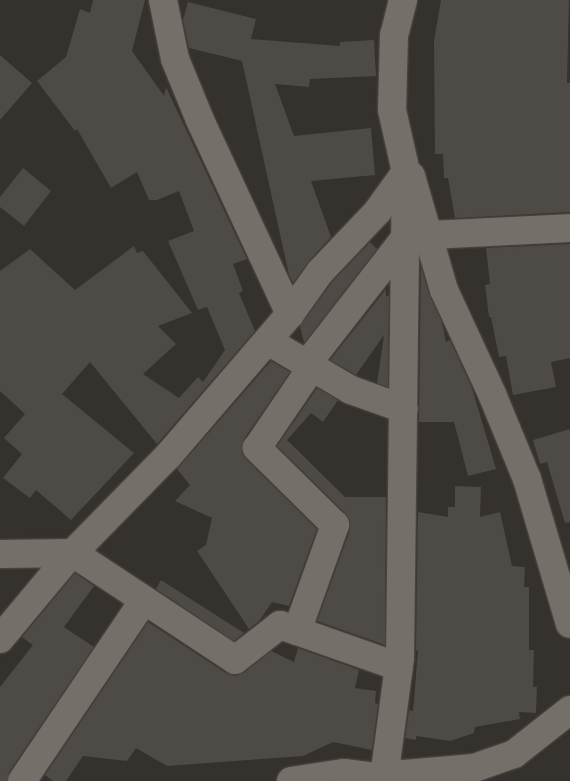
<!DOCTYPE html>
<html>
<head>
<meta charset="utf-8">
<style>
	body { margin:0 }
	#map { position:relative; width:570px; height:781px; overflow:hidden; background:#35312c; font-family:Rubik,sans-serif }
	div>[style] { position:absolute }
	.building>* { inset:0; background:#4e4a45 }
	.roads { filter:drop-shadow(0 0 1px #514e4a) drop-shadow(0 0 1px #514e4a) }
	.minor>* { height:28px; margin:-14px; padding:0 14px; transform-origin:14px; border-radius:14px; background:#746f69 }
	span { translate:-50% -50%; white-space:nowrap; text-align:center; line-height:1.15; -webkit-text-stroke:4.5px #1b1917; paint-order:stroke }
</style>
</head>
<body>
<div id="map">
	<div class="building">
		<div style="clip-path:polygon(93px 0,145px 0,132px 51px,164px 96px,166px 87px,247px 259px,233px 264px,243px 291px,239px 293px,255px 331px,157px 444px,90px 362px,62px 394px,134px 453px,71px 520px,36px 490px,30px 498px,3px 478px,22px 454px,4px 438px,25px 414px,0 391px,0 271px,30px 249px,75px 290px,134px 246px,137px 253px,143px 251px,192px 313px,158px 326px,176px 344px,143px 374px,179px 398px,198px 377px,203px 382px,225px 350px,207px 307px,198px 310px,168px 241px,194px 231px,179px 191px,157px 200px,149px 200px,137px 172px,111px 188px,77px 129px,75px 131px,37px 81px,66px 57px,80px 9px,90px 13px)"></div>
		<div style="clip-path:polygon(441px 0,569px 0,567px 83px,570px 83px,570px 212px,455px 218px,448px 178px,444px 178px,443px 154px,435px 154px,434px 41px)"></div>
		<div style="clip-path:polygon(188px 2px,256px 19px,251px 39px,340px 46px,340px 42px,374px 40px,376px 76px,310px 79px,309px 87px,275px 84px,294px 136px,371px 128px,375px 175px,311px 181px,331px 237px,309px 261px,293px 283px,289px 275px,242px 61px,189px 48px,183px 20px)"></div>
		<div style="clip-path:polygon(0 55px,32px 83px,0 120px)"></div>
		<div style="clip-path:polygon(23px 168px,51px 191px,24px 226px,0 207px,0 197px)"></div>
		<div style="clip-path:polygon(370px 242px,377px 249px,304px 343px,300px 326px,332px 282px)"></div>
		<div style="clip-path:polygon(570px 244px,570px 358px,551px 362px,556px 387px,513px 395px,506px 356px,499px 357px,491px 317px,489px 317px,485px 285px,490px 284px,486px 248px)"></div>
		<div style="clip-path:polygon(421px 266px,429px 294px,442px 322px,446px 342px,450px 340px,472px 388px,496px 469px,468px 476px,454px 422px,419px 422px)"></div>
		<div style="clip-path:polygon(386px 289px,386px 296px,389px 296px,388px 387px,377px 383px,384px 335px,356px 375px,330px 360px)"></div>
		<div style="clip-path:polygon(271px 361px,290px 372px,244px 439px,242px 453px,246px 459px,317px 529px,289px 606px,272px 602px,260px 620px,249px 629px,197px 551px,206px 545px,212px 518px,175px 501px,190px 485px,177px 469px)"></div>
		<div style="clip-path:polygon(317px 388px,338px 400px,323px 422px,311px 413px,287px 440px,345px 497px,386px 497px,385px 645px,317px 621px,350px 530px,350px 521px,346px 514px,277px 446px)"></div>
		<div style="clip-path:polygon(570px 429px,570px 522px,565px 523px,547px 462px,540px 464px,533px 440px)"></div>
		<div style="clip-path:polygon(455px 486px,481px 487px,480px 517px,500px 512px,512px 566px,525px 567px,524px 587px,529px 587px,529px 650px,534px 650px,533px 687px,537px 687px,536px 713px,519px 712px,520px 719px,475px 727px,474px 733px,450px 741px,416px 736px,416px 740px,405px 738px,409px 710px,413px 711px,418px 650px,416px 651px,418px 512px,448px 517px,448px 507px,455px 507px)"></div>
		<div style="clip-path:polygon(75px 573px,94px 586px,64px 627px,94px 647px,9px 772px,7px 781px,0 781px,0 687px,33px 645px,22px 637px)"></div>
		<div style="clip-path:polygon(161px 580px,244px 633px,234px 641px,156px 589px)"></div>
		<div style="clip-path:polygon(148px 622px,226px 673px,235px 676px,245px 672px,271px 651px,294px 662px,298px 648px,359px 670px,355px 688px,376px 691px,375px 703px,378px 704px,372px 750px,333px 742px,303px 756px,167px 766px,136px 748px,127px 761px,83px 756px,66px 781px,53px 781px,45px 775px)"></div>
	</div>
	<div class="roads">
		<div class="minor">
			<div style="left:163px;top:0;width:60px;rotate:78.5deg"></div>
			<div style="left:175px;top:59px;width:66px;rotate:67.7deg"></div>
			<div style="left:200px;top:120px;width:214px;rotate:65.1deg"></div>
			<div style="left:403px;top:0;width:36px;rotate:104deg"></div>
			<div style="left:394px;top:35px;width:75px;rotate:91.5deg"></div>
			<div style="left:392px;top:110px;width:64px;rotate:77.3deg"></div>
			<div style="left:406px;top:172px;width:6px;rotate:39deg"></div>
			<div style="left:411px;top:176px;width:119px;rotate:73.9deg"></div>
			<div style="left:444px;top:290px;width:115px;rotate:65.2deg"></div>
			<div style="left:492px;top:394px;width:92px;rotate:67.6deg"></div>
			<div style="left:527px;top:479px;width:151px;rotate:73.5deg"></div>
			<div style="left:428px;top:235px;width:142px;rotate:-2.8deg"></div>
			<div style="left:268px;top:341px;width:96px;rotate:30.6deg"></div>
			<div style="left:351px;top:390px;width:56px;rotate:19.7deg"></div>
			<div style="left:307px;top:364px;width:161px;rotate:-52.1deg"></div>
			<div style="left:0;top:554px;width:73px;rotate:-0.8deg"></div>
			<div style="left:73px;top:553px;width:194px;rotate:33.4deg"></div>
			<div style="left:235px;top:660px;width:57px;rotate:-37.9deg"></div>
			<div style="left:280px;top:625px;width:126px;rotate:19.4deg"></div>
			<div style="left:297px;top:631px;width:113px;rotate:-70.3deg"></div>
			<div style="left:335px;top:525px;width:110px;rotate:-135.4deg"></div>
			<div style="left:257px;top:448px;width:98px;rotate:-55.8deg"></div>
			<div style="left:0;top:639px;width:102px;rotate:-50.2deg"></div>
			<div style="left:65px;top:561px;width:147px;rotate:-45.6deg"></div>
			<div style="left:168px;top:456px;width:187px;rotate:-49.3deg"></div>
			<div style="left:290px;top:314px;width:52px;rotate:-54.5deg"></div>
			<div style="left:320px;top:272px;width:83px;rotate:-46.5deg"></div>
			<div style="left:377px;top:212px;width:49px;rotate:-54.1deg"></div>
			<div style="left:384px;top:778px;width:121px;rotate:-82.4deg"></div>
			<div style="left:400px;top:658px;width:467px;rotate:-89.3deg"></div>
			<div style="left:22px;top:781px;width:218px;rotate:-56deg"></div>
			<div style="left:291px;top:781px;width:54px;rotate:-8.6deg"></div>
			<div style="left:344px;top:773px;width:40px;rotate:7.1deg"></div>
			<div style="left:384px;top:778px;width:20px;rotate:-11deg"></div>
			<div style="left:404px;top:774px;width:70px;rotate:-4.9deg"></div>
			<div style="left:474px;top:768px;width:42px;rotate:-19.3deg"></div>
			<div style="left:514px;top:754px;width:71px;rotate:-38.2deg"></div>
		</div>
	</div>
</div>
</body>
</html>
